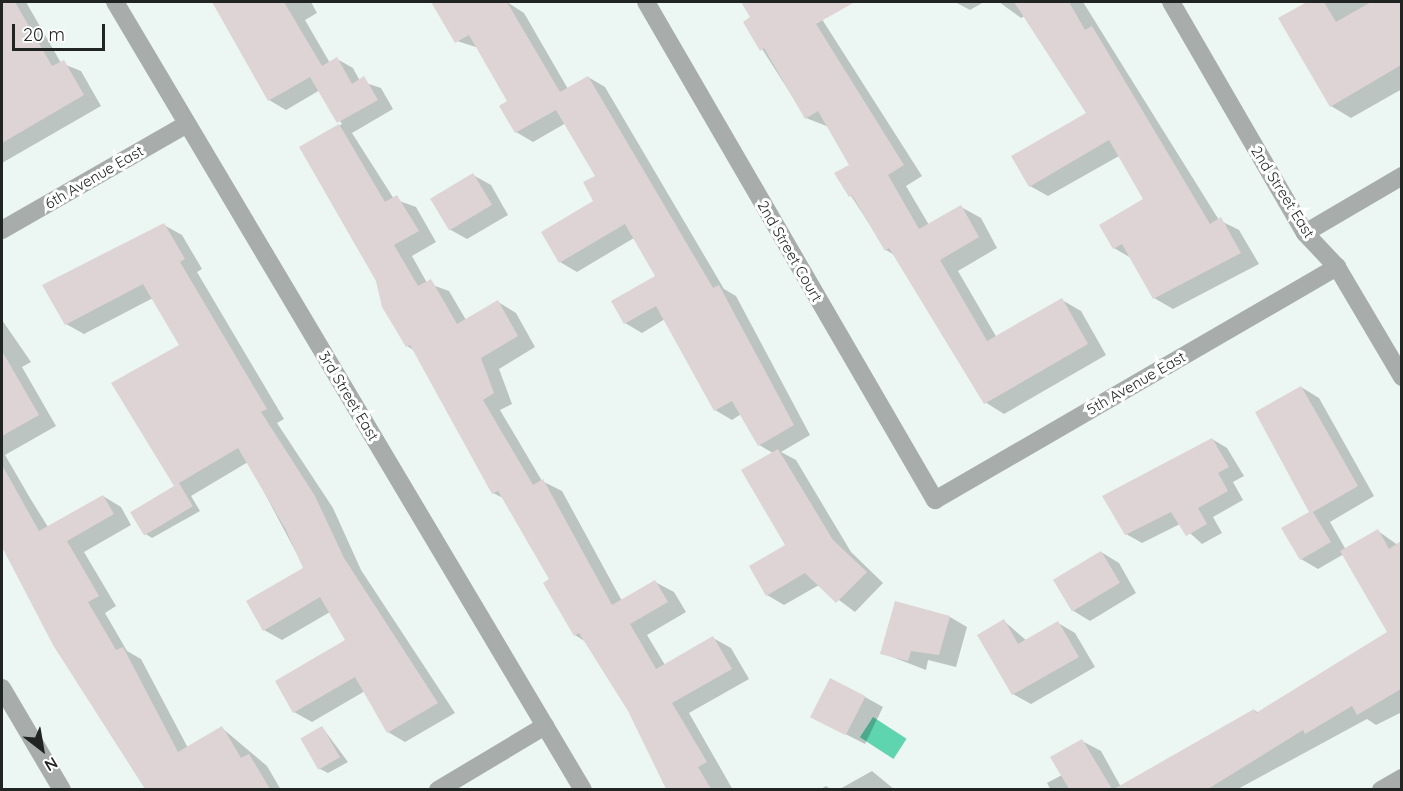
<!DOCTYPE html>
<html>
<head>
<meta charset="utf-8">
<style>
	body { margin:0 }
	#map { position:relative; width:1403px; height:791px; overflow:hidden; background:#ecf6f2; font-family:Quicksand,sans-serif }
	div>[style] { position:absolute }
	.water>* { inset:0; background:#5fd5af; transform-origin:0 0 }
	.shadow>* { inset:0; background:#0003 }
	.building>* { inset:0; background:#ded4d6; transform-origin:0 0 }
	.minor>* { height:18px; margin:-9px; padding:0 9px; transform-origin:9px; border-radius:9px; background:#a8adab }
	span { translate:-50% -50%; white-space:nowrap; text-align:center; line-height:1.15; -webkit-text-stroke:6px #fff; paint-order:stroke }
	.street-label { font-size:15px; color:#202423 }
	.frame { position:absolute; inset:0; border:3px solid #202423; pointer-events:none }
	.north { position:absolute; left:12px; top:719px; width:60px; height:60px; -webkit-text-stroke:4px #fff; paint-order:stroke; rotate:149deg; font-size:16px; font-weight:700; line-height:24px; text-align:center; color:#202423 }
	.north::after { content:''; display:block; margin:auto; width:21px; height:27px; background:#202423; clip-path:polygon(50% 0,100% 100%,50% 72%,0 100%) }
	.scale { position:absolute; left:12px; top:24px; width:93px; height:27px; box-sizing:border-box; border:3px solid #202423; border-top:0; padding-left:8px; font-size:18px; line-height:21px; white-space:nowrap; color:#202423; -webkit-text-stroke:4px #fff; paint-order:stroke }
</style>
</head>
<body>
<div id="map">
	<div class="water">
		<div style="left:873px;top:717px;width:40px;height:24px;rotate:33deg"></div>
	</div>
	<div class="shadow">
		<div style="clip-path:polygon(2px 2px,26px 2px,61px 63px,81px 71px,101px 106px,2px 163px,2px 97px,19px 87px,2px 57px)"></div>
		<div style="clip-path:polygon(213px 2px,311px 2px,317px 13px,305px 20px,330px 63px,337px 59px,353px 68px,360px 81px,381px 88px,393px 109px,352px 133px,394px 199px,416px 207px,436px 242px,412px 256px,427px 283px,449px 291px,466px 320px,498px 302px,516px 313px,535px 347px,499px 369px,512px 404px,500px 410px,542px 481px,562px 491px,622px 601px,655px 582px,674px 592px,686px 612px,647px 635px,665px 665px,713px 638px,731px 648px,749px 679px,689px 713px,733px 790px,669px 790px,629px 711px,586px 642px,575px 635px,551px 580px,505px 499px,493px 493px,415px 351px,407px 346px,377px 281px,301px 147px,342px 124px,320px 90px,286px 110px,269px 100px)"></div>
		<div style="clip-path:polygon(445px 2px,507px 2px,524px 13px,568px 89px,588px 77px,605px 87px,724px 289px,736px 296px,810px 435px,781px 452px,796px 460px,851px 552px,883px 583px,855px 612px,819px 585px,784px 605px,767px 595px,787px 546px,773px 453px,759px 445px,741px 414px,732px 420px,715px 410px,665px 319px,642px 333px,625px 323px,657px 276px,634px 238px,577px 272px,560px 262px,596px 201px,597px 176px,566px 123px,533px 142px,516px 132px,501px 106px,510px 101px,479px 48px,457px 41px)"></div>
		<div style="clip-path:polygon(742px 2px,811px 2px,922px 176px,906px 186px,929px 225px,961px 207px,981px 218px,997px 248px,958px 271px,997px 338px,1062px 300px,1081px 311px,1106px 355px,1004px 414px,985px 402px,896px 256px,886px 250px,837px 174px,851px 165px,829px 127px,806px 118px,745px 22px,752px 18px)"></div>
		<div style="clip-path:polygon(955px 2px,984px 2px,970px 10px)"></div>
		<div style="clip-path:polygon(999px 2px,1083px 2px,1219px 220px,1239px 230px,1259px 264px,1173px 309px,1154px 298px,1131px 258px,1114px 248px,1145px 200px,1119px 156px,1048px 196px,1030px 186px,1088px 114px,1025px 16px,1021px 18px)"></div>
		<div style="clip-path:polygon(1310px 2px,1402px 2px,1402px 89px,1351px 118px,1331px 106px,1280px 19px)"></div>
		<div style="clip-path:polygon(473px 175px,491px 185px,508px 215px,467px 239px,449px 229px)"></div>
		<div style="clip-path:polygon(164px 225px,182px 235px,202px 269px,197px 272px,284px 419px,277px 423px,333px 508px,361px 570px,455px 713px,405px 742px,388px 732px,365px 691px,312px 722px,294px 712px,347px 641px,330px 612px,282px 640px,264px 630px,305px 569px,248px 462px,191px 496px,200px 511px,152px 538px,144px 533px,178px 486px,181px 346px,153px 298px,84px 334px,66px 324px)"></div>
		<div style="clip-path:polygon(2px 320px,31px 362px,22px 367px,56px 426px,5px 455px,30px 498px,48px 527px,103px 496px,121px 507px,131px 525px,84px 552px,116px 606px,105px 613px,127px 651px,141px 659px,188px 748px,222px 728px,267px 766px,281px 790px,153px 790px,54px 644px,2px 545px)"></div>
		<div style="clip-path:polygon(1301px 387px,1319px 398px,1374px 496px,1330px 522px,1346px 550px,1378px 531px,1402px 548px,1402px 712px,1376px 725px,1367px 719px,1236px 790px,1051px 790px,1047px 783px,1062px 775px,1082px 741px,1101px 751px,1121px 787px,1254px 710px,1259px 713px,1389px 633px,1344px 554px,1318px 569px,1301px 559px,1311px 512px)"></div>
		<div style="clip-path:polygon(1212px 439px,1227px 448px,1244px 476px,1233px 482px,1243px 500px,1213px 517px,1222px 533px,1202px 544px,1180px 524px,1142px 543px,1126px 534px)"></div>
		<div style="clip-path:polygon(1101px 552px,1119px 563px,1136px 593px,1090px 621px,1072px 610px)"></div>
		<div style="clip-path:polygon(950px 617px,967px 627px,956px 667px,928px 660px,926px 670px,882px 653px)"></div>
		<div style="clip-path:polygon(1004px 621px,1027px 641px,1058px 623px,1075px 633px,1095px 667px,1031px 704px,1013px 694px)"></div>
		<div style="clip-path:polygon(865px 697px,883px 707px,865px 744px,812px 717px)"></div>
		<div style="clip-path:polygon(322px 727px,348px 762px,328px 773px,320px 769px)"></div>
		<div style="clip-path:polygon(872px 771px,895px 790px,838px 790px)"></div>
		<div style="clip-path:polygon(826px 786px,832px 790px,819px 790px)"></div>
	</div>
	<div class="building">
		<div style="clip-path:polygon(2px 2px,15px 2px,52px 66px,64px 60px,84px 95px,2px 143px)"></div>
		<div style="clip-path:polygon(212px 2px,284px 2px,322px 66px,337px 57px,352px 84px,364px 76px,378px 100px,337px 123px,310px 77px,268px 101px)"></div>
		<div style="clip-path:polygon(431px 2px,507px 2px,560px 92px,588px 76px,713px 288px,719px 285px,794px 425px,758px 446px,732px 401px,714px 411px,656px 306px,624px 324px,611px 301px,655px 276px,625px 224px,559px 263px,541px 232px,593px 201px,583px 182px,595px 176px,556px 110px,515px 133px,499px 106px,507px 101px,469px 35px,455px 43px)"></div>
		<div style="clip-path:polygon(741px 2px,855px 2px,816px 24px,904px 165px,888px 175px,919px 229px,961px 205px,979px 237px,940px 260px,987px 341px,1062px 298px,1088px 344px,984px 404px,889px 248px,885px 251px,852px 195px,849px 197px,834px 173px,849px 165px,818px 111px,805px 119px,764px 48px,760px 51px,743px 22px,750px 17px)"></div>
		<div style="clip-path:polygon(1014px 2px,1069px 2px,1085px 30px,1092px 26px,1210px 224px,1221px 217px,1241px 253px,1153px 299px,1122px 244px,1113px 249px,1099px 225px,1143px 199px,1109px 140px,1029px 187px,1011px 156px,1086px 113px)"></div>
		<div style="clip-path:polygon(1307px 2px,1324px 2px,1336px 22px,1371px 2px,1401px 2px,1401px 65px,1330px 107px,1278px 18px)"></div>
		<div style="clip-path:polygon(339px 124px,385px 202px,397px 195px,419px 231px,394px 245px,418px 286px,431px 279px,457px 324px,498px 300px,505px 313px,518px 336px,481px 358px,494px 393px,483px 400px,533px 485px,543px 479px,612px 605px,655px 580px,668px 602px,630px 624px,656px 669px,713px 636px,732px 669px,672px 703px,707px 762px,698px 767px,711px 789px,666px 789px,628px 711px,579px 633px,574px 636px,543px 583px,549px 579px,498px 491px,492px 494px,410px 345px,406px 347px,382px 307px,376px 281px,299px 147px)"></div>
		<div style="left:473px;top:173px;width:37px;height:50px;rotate:59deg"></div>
		<div style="clip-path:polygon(164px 223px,185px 259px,180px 262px,267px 409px,261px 412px,315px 496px,344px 558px,438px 703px,387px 733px,355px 677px,293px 713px,275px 681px,345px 640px,320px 597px,263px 631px,246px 601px,303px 568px,286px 530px,238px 448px,174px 486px,111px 383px,179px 345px,143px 284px,65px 325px,42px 285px)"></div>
		<div style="clip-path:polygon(2px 351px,39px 415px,2px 436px)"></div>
		<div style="clip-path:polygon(1301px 386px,1358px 486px,1313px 512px,1331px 542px,1300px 560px,1281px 528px,1309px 512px,1255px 412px)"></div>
		<div style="clip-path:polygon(1212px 438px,1229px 467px,1218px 473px,1228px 491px,1198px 508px,1207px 524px,1186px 536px,1171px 512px,1125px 535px,1102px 496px)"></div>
		<div style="clip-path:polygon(778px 449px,833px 540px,867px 572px,836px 603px,805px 573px,766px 596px,749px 566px,785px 545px,741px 470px)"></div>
		<div style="clip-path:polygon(2px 465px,39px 531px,103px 495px,114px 514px,67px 541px,99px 596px,88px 602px,116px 650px,123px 647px,178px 752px,222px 726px,241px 758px,249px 754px,270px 789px,145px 789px,53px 645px,2px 547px)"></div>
		<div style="left:179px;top:483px;width:27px;height:57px;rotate:59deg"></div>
		<div style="clip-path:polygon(1378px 529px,1389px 549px,1401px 541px,1401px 689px,1357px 715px,1352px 706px,1305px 734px,1303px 730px,1208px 789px,1114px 789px,1254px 709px,1256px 713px,1387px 632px,1340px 551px)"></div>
		<div style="left:1101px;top:551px;width:37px;height:56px;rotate:59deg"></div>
		<div style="clip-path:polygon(895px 601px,950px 616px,939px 655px,911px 651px,908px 661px,880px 654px)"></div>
		<div style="clip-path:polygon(1004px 619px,1018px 644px,1058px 621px,1079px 657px,1012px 695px,977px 635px)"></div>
		<div style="left:830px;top:678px;width:40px;height:44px;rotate:27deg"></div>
		<div style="left:322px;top:726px;width:36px;height:25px;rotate:60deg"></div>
		<div style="clip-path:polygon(1082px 739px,1112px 789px,1069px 789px,1050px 757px)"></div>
	</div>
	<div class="minor">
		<div style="left:115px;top:2px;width:916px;rotate:59.29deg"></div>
		<div style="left:646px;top:2px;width:576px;rotate:59.87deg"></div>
		<div style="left:935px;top:500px;width:465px;rotate:-30.1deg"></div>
		<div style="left:1171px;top:2px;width:267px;rotate:59.9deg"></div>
		<div style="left:1305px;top:233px;width:47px;rotate:46.7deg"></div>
		<div style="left:1337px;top:267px;width:128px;rotate:59.4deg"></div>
		<div style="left:2px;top:230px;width:213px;rotate:-29.8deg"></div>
		<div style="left:1305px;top:233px;width:113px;rotate:-30.4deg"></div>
		<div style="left:2px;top:688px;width:118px;rotate:59.5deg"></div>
		<div style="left:438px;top:790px;width:125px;rotate:-30.9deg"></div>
		<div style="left:1381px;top:790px;width:24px;rotate:-30deg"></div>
	</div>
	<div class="street-label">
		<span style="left:94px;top:177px;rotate:-30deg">6th Avenue East</span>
		<span style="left:1283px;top:192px;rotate:58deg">2nd Street East</span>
		<span style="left:790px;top:251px;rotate:60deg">2nd Street Court</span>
		<span style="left:1136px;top:383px;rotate:-30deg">5th Avenue East</span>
		<span style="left:349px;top:396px;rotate:59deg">3rd Street East</span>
	</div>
	<div class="frame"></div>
	<div class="north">N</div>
	<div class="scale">20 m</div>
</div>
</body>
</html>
